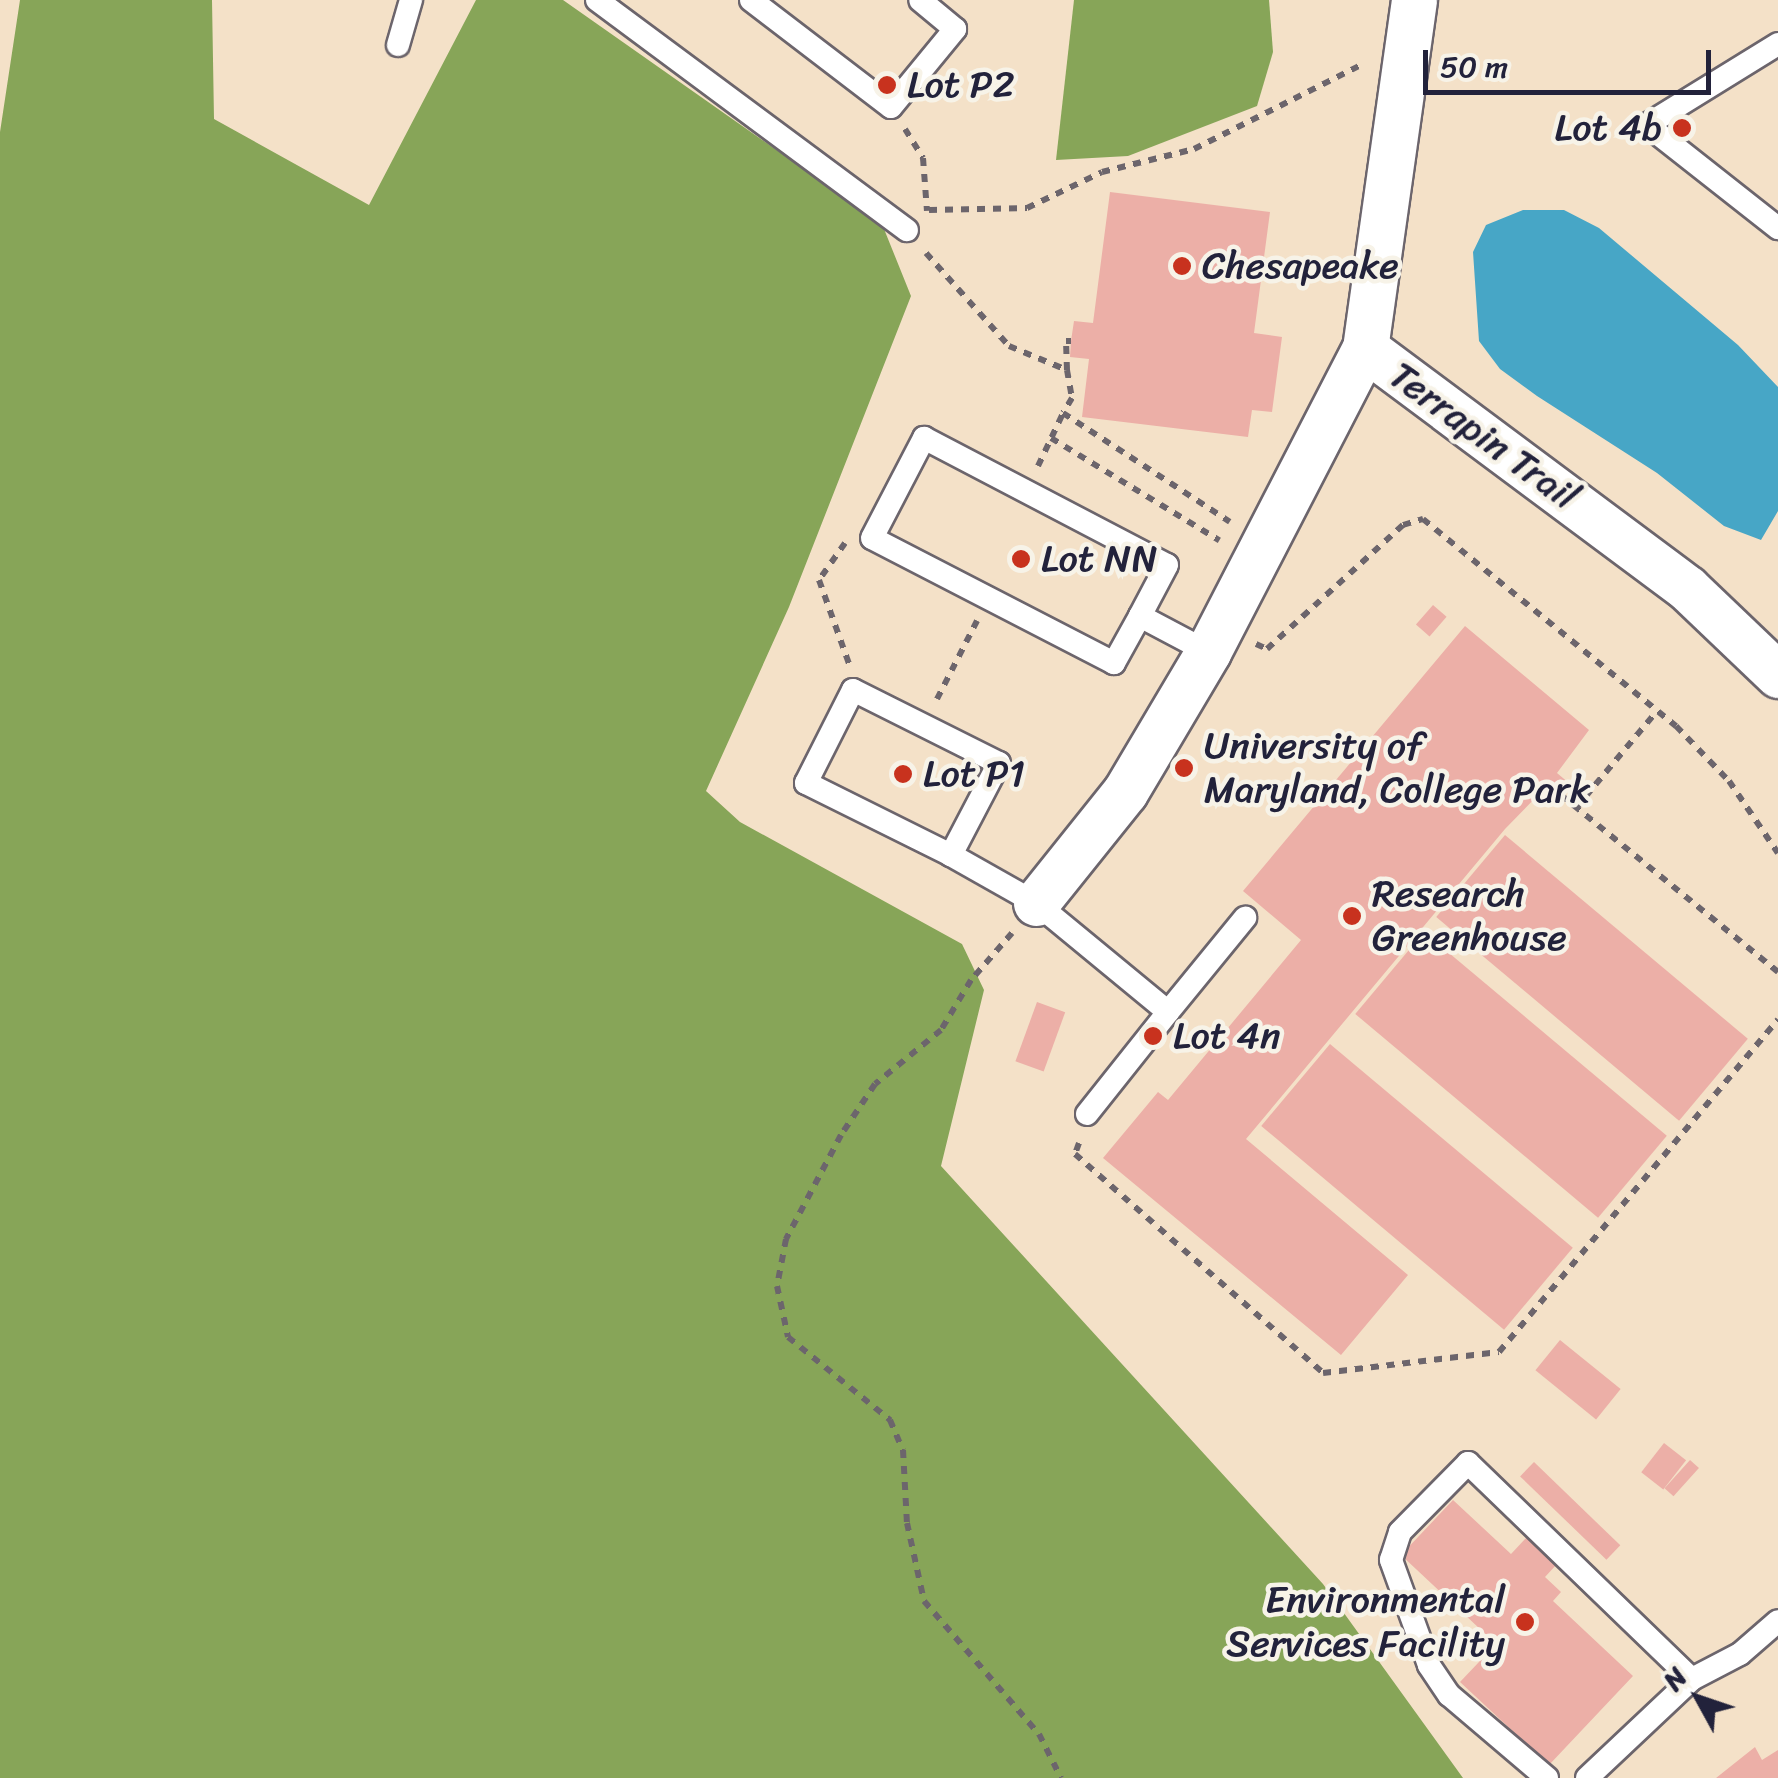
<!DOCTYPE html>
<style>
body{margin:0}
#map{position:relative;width:1778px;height:1778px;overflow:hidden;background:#f4e1c8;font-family:Sriracha,sans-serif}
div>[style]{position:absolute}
.forest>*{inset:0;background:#87a558}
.water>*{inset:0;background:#47a6c6}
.building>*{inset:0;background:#ecafa7;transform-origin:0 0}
.path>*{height:6px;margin-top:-3px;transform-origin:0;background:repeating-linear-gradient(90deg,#6c656c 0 8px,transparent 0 16px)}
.roads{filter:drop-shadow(2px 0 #6c656c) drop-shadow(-2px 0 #6c656c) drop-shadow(0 2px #6c656c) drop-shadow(0 -2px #6c656c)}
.lane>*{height:22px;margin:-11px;padding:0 11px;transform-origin:11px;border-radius:11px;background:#fff}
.street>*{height:45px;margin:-22.5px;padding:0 22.5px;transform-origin:22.5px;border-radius:22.5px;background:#fff}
.dots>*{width:28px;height:28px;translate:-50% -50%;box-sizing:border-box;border:5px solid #f7f3e8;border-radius:50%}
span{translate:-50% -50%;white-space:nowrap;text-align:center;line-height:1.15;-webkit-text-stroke:9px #f7f3e8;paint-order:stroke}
.poi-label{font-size:38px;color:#22223b}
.left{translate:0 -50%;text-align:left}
.right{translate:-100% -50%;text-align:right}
.street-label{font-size:38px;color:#22223b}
.north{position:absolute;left:1648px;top:1648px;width:100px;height:100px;-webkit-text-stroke:8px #f7f3e8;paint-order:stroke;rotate:310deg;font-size:28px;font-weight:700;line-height:40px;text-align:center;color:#22223b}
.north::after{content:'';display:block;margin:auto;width:35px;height:45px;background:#22223b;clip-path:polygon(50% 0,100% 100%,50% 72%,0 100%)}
.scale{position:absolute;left:1423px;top:50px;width:288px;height:45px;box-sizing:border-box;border:5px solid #22223b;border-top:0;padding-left:12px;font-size:30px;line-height:35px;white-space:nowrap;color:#22223b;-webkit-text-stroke:8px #f7f3e8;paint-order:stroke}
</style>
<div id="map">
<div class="forest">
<i style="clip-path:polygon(20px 0,212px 0,214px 119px,369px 205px,476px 0,563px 0,882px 224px,911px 296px,789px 607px,706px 791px,740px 822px,962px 944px,984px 990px,941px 1166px,1323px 1584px,1463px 1778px,0 1778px,0 132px)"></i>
<i style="clip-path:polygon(1074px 0,1269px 0,1273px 52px,1257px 106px,1128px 156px,1056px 160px)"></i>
</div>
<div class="water">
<i style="clip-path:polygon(1523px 210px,1564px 210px,1599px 228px,1738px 345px,1778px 387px,1778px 511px,1761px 540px,1724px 526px,1657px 473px,1537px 396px,1500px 369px,1479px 341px,1473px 252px,1486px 225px)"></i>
</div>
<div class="building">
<i style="clip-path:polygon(1110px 192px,1270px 212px,1254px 333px,1282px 337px,1272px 412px,1252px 410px,1248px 437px,1082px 417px,1089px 359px,1070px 357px,1071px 341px,1074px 321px,1093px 323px)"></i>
<i style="left:1433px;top:605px;width:18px;height:26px;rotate:41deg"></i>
<i style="clip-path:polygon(1465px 626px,1589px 730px,1557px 773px,1570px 784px,1553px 804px,1540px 793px,1505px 829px,1246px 1139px,1408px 1275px,1341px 1355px,1103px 1158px,1158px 1092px,1168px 1100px,1301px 940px,1243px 891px)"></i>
<i style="left:1505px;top:835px;width:317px;height:107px;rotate:40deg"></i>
<i style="left:1424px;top:932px;width:317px;height:107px;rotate:40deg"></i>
<i style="left:1037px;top:1002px;width:30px;height:63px;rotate:20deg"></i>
<i style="left:1330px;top:1044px;width:317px;height:107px;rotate:40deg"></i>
<i style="left:1560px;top:1340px;width:78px;height:39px;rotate:39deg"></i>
<i style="left:1664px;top:1443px;width:28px;height:37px;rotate:38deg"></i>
<i style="left:1690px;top:1460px;width:12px;height:38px;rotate:42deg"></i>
<i style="left:1534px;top:1462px;width:120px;height:20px;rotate:44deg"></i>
<i style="clip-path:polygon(1453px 1500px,1511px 1554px,1528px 1536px,1557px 1564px,1545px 1577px,1561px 1592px,1553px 1601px,1633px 1676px,1549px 1765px,1460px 1682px,1496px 1644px,1401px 1555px)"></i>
<i style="clip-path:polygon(1755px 1747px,1762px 1760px,1778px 1750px,1778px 1778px,1716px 1778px)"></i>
</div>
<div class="path">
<i style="left:905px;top:129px;width:34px;rotate:58deg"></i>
<i style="left:923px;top:158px;width:53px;rotate:85.7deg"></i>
<i style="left:929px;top:210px;width:98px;rotate:-1.2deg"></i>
<i style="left:1027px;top:208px;width:83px;rotate:-25.6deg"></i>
<i style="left:1102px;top:172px;width:95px;rotate:-14deg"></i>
<i style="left:1194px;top:149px;width:191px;rotate:-26.7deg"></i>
<i style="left:926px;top:253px;width:125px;rotate:48.3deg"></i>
<i style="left:1009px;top:346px;width:63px;rotate:22.5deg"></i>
<i style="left:1067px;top:370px;width:28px;rotate:80deg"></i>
<i style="left:1072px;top:398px;width:17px;rotate:121deg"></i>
<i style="left:1063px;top:413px;width:199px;rotate:33.1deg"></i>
<i style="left:1067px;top:370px;width:29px;rotate:-92deg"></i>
<i style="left:1066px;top:341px;width:5px"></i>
<i style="left:1051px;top:438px;width:197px;rotate:31.3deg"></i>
<i style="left:1038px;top:466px;width:59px;rotate:-64.7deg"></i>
<i style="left:845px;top:543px;width:45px;rotate:125.1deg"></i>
<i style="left:819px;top:580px;width:89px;rotate:70.3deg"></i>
<i style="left:1256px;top:644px;width:12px;rotate:24deg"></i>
<i style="left:1267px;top:649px;width:184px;rotate:-42.4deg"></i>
<i style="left:1403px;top:525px;width:21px;rotate:-17deg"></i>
<i style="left:1423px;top:519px;width:327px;rotate:39.3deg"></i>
<i style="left:1676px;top:726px;width:76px;rotate:46.1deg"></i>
<i style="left:1729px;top:781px;width:87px;rotate:55.8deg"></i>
<i style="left:937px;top:699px;width:88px;rotate:-62.9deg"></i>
<i style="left:1561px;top:795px;width:280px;rotate:39.2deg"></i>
<i style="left:1575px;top:809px;width:128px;rotate:-50.1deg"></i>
<i style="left:1012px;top:933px;width:62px;rotate:131.1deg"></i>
<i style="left:971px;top:980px;width:58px;rotate:121deg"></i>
<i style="left:941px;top:1030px;width:85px;rotate:140.7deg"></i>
<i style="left:875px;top:1084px;width:61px;rotate:123.7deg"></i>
<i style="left:841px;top:1135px;width:118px;rotate:117.9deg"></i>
<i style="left:786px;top:1239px;width:48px;rotate:100.8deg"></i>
<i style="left:777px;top:1286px;width:52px;rotate:77.8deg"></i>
<i style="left:788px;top:1337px;width:132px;rotate:39.1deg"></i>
<i style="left:890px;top:1420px;width:33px;rotate:67deg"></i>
<i style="left:903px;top:1450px;width:73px;rotate:86.9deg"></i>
<i style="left:907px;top:1523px;width:80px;rotate:77.7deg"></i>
<i style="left:924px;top:1601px;width:176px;rotate:49.2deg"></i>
<i style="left:1039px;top:1734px;width:49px;rotate:63.4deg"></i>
<i style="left:1079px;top:1143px;width:12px;rotate:110deg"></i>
<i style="left:1075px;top:1154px;width:331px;rotate:41.4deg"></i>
<i style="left:1323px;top:1373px;width:177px;rotate:-6.8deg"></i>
<i style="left:1499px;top:1352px;width:434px;rotate:-50deg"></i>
</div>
<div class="roads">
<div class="lane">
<i style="left:597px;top:0;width:386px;rotate:36.6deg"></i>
<i style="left:751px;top:0;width:176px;rotate:37.4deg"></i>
<i style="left:891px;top:107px;width:101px;rotate:-50.6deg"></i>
<i style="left:955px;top:29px;width:45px;rotate:-140.4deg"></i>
<i style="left:1778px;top:44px;width:154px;rotate:148.3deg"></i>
<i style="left:1647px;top:125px;width:167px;rotate:38.2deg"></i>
<i style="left:398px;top:45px;width:47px;rotate:-73.9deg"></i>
<i style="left:1140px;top:616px;width:54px;rotate:119deg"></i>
<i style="left:1114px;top:663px;width:272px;rotate:-152.7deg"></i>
<i style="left:872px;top:538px;width:113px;rotate:-62.5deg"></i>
<i style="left:924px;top:438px;width:274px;rotate:27.6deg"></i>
<i style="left:1167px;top:565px;width:58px;rotate:117.9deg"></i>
<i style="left:1140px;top:616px;width:77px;rotate:27.9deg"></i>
<i style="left:853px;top:690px;width:163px;rotate:26.6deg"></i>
<i style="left:999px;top:763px;width:104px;rotate:117.6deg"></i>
<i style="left:951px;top:855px;width:162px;rotate:-153.6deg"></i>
<i style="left:806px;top:783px;width:104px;rotate:-63.2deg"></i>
<i style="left:951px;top:855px;width:98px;rotate:29.5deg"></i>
<i style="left:1036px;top:903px;width:171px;rotate:39.5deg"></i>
<i style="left:1168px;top:1012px;width:122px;rotate:-50.7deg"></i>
<i style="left:1087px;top:1114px;width:130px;rotate:-51.5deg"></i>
<i style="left:1547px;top:1778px;width:128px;rotate:-139.7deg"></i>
<i style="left:1449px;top:1695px;width:36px;rotate:-124deg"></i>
<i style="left:1429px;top:1665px;width:112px;rotate:-109.9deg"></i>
<i style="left:1391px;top:1560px;width:29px;rotate:-72deg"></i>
<i style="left:1400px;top:1532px;width:97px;rotate:-45.4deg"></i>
<i style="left:1468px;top:1463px;width:311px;rotate:44deg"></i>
<i style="left:1587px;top:1778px;width:144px;rotate:-43.3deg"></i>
<i style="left:1692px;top:1679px;width:54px;rotate:-27.5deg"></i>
<i style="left:1740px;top:1654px;width:50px;rotate:-41deg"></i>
</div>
<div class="street">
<i style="left:1414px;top:0;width:351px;rotate:98deg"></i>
<i style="left:1365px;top:348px;width:402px;rotate:36.7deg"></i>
<i style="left:1687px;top:588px;width:126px;rotate:43.7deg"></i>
<i style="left:1036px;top:903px;width:142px;rotate:-51.3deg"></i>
<i style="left:1125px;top:792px;width:163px;rotate:-59.3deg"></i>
<i style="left:1208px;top:652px;width:342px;rotate:-62.7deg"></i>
</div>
</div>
<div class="dots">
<i style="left:887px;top:85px;background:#c8321e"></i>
<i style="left:1682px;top:128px;background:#c8321e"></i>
<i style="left:1182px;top:266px;background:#c8321e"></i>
<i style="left:1021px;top:559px;background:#c8321e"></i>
<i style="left:1184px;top:768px;background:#c8321e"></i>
<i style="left:903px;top:774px;background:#c8321e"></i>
<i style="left:1352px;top:916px;background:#c8321e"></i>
<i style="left:1153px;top:1036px;background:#c8321e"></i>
<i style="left:1525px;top:1622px;background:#c8321e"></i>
</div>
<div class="poi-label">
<span class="left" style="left:907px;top:85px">Lot P2</span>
<span class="right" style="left:1662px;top:128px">Lot 4b</span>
<span class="left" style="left:1202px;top:266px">Chesapeake</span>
<span class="left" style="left:1041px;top:559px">Lot NN</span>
<span class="left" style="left:1204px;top:768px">University of<br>Maryland, College Park</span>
<span class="left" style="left:923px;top:774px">Lot P1</span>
<span class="left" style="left:1372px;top:916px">Research<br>Greenhouse</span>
<span class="left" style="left:1173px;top:1036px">Lot 4n</span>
<span class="right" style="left:1505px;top:1622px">Environmental<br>Services Facility</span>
</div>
<div class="street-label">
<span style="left:1484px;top:436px;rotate:36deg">Terrapin Trail</span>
</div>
<div class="north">N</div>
<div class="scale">50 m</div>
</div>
